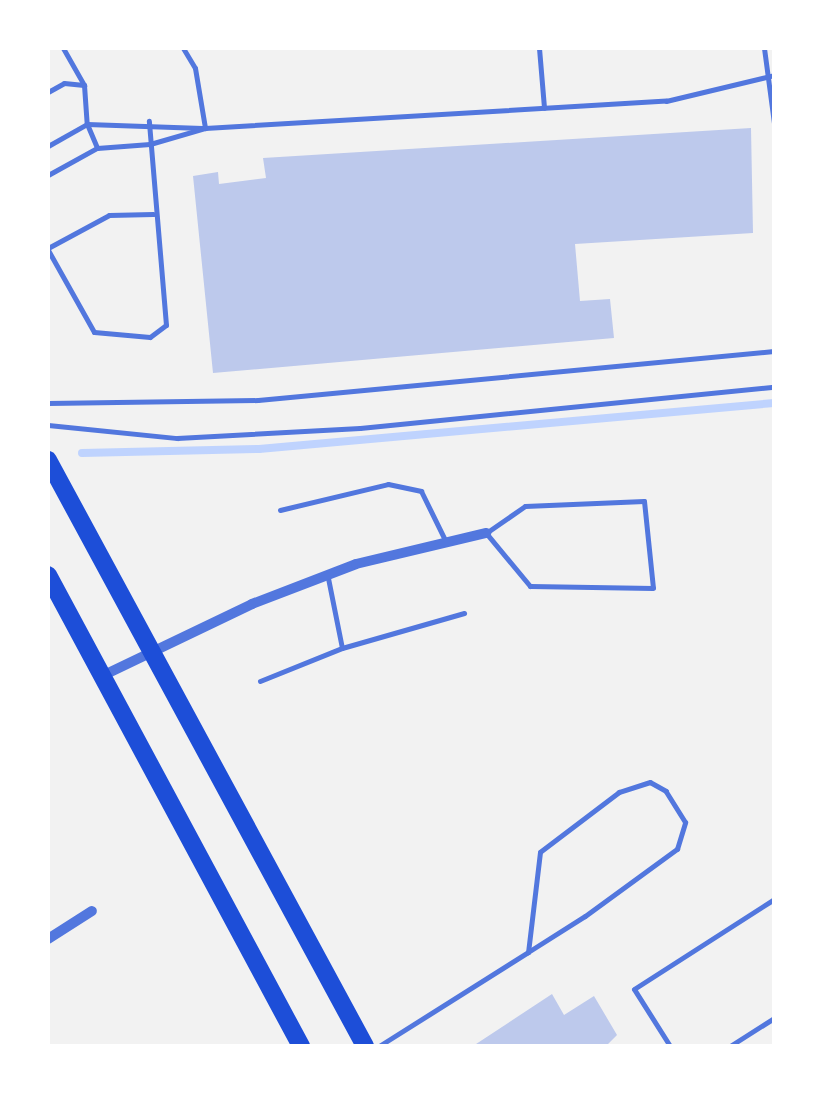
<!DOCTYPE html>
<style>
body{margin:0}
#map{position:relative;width:822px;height:1094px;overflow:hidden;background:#f2f2f2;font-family:"Golos Text",sans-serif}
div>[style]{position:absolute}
.stream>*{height:8px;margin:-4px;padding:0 4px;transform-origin:4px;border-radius:4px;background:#bfd3fe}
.building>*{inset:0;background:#bdc9ec}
.service>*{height:5px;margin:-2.5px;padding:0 2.5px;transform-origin:2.5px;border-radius:2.5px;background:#5277de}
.minor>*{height:10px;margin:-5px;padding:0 5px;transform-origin:5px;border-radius:5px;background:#5277de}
.primary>*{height:18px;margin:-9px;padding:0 9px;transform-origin:9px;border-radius:9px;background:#1d4ed8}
span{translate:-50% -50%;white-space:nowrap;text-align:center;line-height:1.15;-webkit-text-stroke:8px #fff;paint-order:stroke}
.frame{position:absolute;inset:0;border:50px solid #fff;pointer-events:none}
</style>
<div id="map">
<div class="stream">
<i style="left:82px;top:453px;width:177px;rotate:-1.3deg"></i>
<i style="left:259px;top:449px;width:517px;rotate:-5.1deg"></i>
</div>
<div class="building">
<i style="clip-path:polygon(751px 128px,753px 233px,575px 244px,580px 301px,610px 299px,614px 338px,213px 373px,193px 176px,218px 172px,219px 184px,266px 178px,263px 158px)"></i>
<i style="clip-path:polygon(552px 994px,564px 1015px,594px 996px,617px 1035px,606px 1046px,473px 1046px)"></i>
</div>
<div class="service">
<i style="left:63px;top:48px;width:43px;rotate:60.4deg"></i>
<i style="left:183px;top:48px;width:23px;rotate:59deg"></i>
<i style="left:195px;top:68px;width:61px;rotate:80.5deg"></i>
<i style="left:205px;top:128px;width:462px;rotate:-3.4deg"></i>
<i style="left:666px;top:101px;width:111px;rotate:-13.5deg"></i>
<i style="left:539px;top:48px;width:60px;rotate:85.2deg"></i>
<i style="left:764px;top:48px;width:76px;rotate:82.4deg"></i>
<i style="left:48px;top:92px;width:18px;rotate:-29deg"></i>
<i style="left:64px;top:83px;width:20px;rotate:6deg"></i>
<i style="left:84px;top:85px;width:39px;rotate:86deg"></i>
<i style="left:87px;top:124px;width:26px;rotate:67deg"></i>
<i style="left:48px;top:146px;width:45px;rotate:-29.4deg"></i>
<i style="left:87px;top:124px;width:115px;rotate:2deg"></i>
<i style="left:48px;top:175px;width:56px;rotate:-28.9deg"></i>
<i style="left:97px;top:148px;width:53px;rotate:-4.3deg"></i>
<i style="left:150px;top:144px;width:57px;rotate:-16.2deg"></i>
<i style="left:48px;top:248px;width:69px;rotate:-28.4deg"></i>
<i style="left:109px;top:215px;width:44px;rotate:-1.3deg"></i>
<i style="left:48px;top:250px;width:94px;rotate:60.7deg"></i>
<i style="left:94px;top:332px;width:56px;rotate:5.1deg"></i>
<i style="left:150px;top:337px;width:20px;rotate:-37deg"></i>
<i style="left:166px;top:325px;width:205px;rotate:-94.8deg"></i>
<i style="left:48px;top:403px;width:210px;rotate:-0.8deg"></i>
<i style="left:258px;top:400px;width:518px;rotate:-5.42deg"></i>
<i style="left:48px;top:425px;width:130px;rotate:5.8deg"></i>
<i style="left:177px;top:438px;width:183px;rotate:-3.1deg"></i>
<i style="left:360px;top:428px;width:416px;rotate:-5.7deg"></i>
<i style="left:644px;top:501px;width:87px;rotate:84.1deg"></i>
<i style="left:653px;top:588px;width:123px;rotate:-179.1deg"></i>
<i style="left:530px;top:586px;width:69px;rotate:-129.7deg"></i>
<i style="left:486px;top:533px;width:47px;rotate:-34.7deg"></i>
<i style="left:525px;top:506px;width:119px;rotate:-2.4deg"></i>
<i style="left:280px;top:510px;width:111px;rotate:-13.5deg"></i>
<i style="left:388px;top:484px;width:34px;rotate:12deg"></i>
<i style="left:421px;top:491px;width:55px;rotate:63.9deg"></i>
<i style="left:328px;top:578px;width:71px;rotate:78.7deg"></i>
<i style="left:260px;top:681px;width:88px;rotate:-21.9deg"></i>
<i style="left:342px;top:648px;width:127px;rotate:-16deg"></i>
<i style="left:379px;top:1046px;width:176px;rotate:-32.2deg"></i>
<i style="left:528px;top:952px;width:67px;rotate:-32.3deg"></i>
<i style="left:585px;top:916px;width:114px;rotate:-36.1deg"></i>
<i style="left:677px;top:849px;width:28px;rotate:-73deg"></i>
<i style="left:685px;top:822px;width:36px;rotate:-122deg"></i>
<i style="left:666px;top:791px;width:18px;rotate:-151deg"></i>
<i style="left:650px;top:782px;width:33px;rotate:162deg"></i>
<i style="left:619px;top:792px;width:99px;rotate:142.8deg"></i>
<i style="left:540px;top:852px;width:101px;rotate:96.8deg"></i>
<i style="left:670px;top:1046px;width:67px;rotate:-122.3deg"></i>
<i style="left:634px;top:989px;width:166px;rotate:-32.7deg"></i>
<i style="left:730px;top:1046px;width:52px;rotate:-32.5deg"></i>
</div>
<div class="minor">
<i style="left:102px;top:676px;width:166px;rotate:-25.6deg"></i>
<i style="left:252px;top:604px;width:111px;rotate:-21deg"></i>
<i style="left:356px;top:564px;width:134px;rotate:-13.4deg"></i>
<i style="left:48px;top:939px;width:52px;rotate:-32.5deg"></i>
</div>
<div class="primary">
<i style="left:48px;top:460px;width:666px;rotate:61.59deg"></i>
<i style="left:48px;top:575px;width:535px;rotate:61.76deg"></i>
</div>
<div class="frame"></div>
</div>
